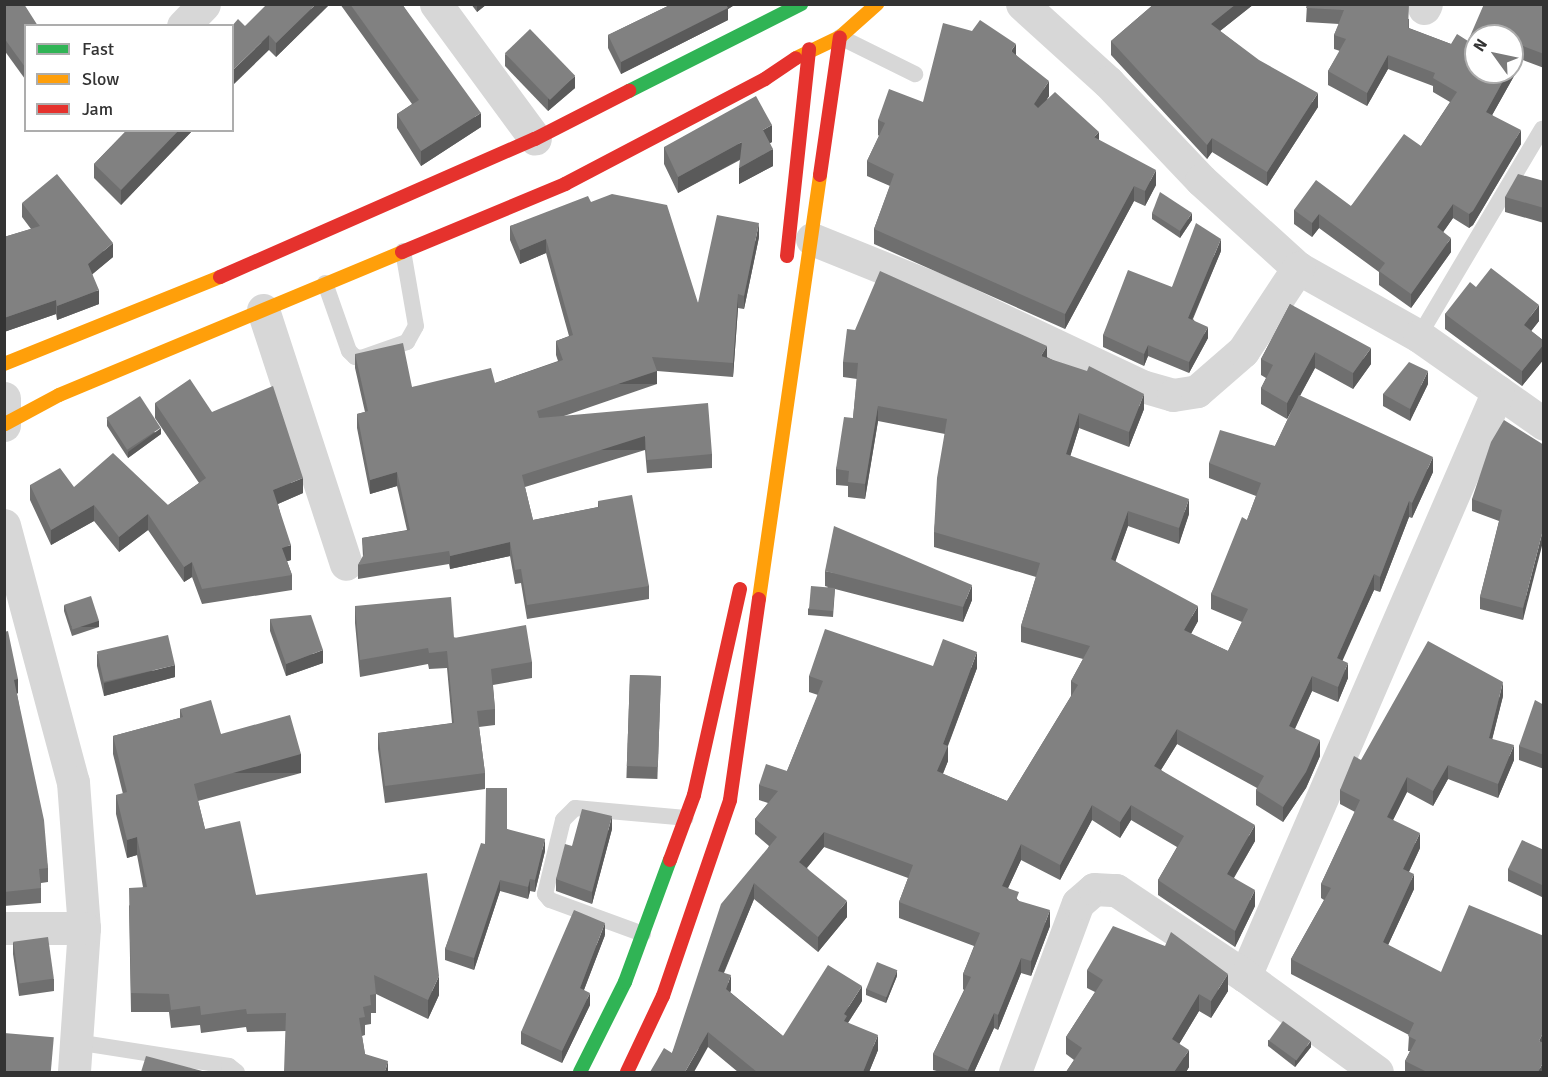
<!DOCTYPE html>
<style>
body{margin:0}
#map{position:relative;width:1548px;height:1077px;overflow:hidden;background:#fff;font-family:Signika,sans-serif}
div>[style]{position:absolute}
.lane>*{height:16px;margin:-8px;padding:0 8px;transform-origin:8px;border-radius:8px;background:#d7d7d7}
.street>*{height:33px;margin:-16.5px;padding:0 16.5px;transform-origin:16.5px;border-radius:16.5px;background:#d7d7d7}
.fast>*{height:14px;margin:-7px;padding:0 7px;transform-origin:7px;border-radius:7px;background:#30b455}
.slow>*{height:14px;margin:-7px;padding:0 7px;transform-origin:7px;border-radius:7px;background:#ff9f0a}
.jam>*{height:14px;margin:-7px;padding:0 7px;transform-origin:7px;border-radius:7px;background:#e5322d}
.wall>*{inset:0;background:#6f6f6f;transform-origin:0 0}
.shaded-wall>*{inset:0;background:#5a5a5a;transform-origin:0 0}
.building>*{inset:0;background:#818181;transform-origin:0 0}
span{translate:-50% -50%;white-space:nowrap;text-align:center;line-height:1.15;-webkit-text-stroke:6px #fff;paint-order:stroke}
.frame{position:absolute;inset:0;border:6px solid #333;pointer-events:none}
.legend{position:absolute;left:24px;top:24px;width:210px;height:108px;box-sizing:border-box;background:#fff;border:2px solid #adadad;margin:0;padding:8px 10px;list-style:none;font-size:18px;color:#333}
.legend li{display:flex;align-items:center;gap:12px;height:30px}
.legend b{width:30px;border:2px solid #adadad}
.north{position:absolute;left:1464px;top:24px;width:60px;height:60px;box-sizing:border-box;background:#fff;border:2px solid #adadad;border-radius:50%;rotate:303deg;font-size:16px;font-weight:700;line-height:24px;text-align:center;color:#333}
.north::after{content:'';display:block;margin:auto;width:21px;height:27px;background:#7a7a7a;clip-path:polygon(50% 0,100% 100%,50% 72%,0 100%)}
</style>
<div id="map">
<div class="lane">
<i style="left:840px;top:37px;width:84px;rotate:26.3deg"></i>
<i style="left:325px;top:283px;width:72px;rotate:70.6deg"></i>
<i style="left:349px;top:351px;width:8px;rotate:45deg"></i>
<i style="left:355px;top:357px;width:6px;rotate:9deg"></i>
<i style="left:361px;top:358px;width:49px;rotate:-19.2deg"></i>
<i style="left:407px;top:342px;width:18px;rotate:-61deg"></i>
<i style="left:416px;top:326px;width:76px;rotate:-99.8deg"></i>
<i style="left:1419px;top:336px;width:241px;rotate:-59.3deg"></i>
<i style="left:643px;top:934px;width:99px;rotate:-159.9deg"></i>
<i style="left:550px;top:900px;width:8px;rotate:-130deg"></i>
<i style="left:545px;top:894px;width:76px;rotate:-76.3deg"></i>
<i style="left:563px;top:820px;width:17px;rotate:-45deg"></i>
<i style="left:575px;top:808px;width:111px;rotate:5.1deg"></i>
<i style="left:76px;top:1042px;width:155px;rotate:8.9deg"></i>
<i style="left:229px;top:1066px;width:10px;rotate:37deg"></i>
</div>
<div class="street">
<i style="left:436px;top:4px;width:167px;rotate:53.7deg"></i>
<i style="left:1022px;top:4px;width:116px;rotate:42.2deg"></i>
<i style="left:1108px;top:82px;width:135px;rotate:46.5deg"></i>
<i style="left:1201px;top:180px;width:131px;rotate:42.2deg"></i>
<i style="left:1298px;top:268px;width:139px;rotate:29.3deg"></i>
<i style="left:1419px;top:336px;width:153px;rotate:35.1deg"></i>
<i style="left:1424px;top:8px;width:4px;rotate:-63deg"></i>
<i style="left:183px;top:26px;width:30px;rotate:-46deg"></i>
<i style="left:812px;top:239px;width:139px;rotate:22deg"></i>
<i style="left:941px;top:291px;width:222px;rotate:25.3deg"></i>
<i style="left:1142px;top:386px;width:32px;rotate:16deg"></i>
<i style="left:1173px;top:395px;width:24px;rotate:-9deg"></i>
<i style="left:1197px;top:391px;width:61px;rotate:-41deg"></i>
<i style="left:1243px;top:351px;width:100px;rotate:-56.5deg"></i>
<i style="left:263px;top:310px;width:267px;rotate:71.9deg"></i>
<i style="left:4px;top:398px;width:27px;rotate:90deg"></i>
<i style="left:4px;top:525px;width:266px;rotate:75deg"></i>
<i style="left:73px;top:782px;width:146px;rotate:85.7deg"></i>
<i style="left:84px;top:928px;width:144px;rotate:94deg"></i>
<i style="left:4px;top:928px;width:80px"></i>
<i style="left:1245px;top:976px;width:637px;rotate:-66.61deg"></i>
<i style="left:1015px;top:1072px;width:180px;rotate:-69.6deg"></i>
<i style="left:1078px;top:903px;width:21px;rotate:-41deg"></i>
<i style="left:1094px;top:889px;width:22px;rotate:3deg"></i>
<i style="left:1116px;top:890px;width:155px;rotate:33.7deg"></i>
<i style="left:1245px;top:976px;width:163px;rotate:36deg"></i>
</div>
<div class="fast">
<i style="left:629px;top:91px;width:193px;rotate:-26.8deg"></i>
<i style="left:580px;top:1072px;width:101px;rotate:-63.4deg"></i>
<i style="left:625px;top:982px;width:130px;rotate:-69.8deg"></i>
</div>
<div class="slow">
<i style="left:796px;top:58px;width:49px;rotate:-25.5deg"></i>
<i style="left:840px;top:37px;width:50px;rotate:-41.7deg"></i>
<i style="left:4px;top:364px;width:233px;rotate:-21.9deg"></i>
<i style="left:5px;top:424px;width:61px;rotate:-28.2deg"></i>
<i style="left:59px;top:395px;width:372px;rotate:-22.6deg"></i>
<i style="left:759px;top:599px;width:428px;rotate:-81.8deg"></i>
</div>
<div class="jam">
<i style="left:820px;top:175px;width:139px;rotate:-81.8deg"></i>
<i style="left:402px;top:252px;width:177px;rotate:-22.6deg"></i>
<i style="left:565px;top:184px;width:226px;rotate:-27.7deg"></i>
<i style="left:765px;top:79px;width:37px;rotate:-34deg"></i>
<i style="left:787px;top:256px;width:208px;rotate:-83.9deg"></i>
<i style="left:220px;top:277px;width:344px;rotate:-23.7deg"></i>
<i style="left:535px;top:139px;width:106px;rotate:-27.1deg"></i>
<i style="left:670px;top:860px;width:69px;rotate:-69.7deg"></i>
<i style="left:694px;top:795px;width:211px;rotate:-77.4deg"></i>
<i style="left:627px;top:1072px;width:84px;rotate:-64.7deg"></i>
<i style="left:663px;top:996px;width:207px;rotate:-71.1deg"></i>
<i style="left:730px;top:800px;width:203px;rotate:-81.8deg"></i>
</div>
<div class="wall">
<i style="clip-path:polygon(4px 4px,38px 26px,25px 79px,4px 50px)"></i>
<i style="clip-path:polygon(330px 4px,276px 57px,245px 26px)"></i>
<i style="clip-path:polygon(340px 4px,402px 4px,481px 127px,421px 166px,397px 128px,397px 114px,412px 104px)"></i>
<i style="clip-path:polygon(471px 4px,487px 4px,477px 12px)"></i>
<i style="clip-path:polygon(672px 4px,736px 4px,728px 9px,728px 20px,621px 74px,608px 48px,608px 35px)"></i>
<i style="clip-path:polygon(1154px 4px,1254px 4px,1220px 31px,1318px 107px,1267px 186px,1212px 152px,1207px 159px,1111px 55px,1111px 41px)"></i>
<i style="clip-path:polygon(1307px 4px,1409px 19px,1409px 28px,1451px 44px,1468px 41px,1544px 4px,1544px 68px,1523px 60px,1492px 115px,1521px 144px,1473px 225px,1469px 228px,1453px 218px,1443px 232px,1451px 252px,1411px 308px,1379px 285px,1379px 272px,1319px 228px,1312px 237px,1294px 224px,1294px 210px,1351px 206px,1421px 146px,1450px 102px,1433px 92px,1433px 86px,1388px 69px,1367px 106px,1328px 85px,1328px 71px,1340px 51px,1334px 49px,1334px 35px,1339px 24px,1306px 22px)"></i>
<i style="clip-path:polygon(505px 54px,575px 88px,548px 111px,505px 66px)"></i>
<i style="clip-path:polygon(1016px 55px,1049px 96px,1047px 99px,1156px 185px,1145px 206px,1134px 201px,1065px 329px,874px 244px,874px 229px,890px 186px,867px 176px,867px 161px,879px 136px,878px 135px,878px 120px,923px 102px)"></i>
<i style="clip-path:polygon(127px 130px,193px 130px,121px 205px,94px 178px,94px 164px)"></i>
<i style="clip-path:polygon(772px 142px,770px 143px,773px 166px,739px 184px,740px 160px,678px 193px,664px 164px,664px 147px)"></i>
<i style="clip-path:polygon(1544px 181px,1544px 223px,1505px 212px,1505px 197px)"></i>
<i style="clip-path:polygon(591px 202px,698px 303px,759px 237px,744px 309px,738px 308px,733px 377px,657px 371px,657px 384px,564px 416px,712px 454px,712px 468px,647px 473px,645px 450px,525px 487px,533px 520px,598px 507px,598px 501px,649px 586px,649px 599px,527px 619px,521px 583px,515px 584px,510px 556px,450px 569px,449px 564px,358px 579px,358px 565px,363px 557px,362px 538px,407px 530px,397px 486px,370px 494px,357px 428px,357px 414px,365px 412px,355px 368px,355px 354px,412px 387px,495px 383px,558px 361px,556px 355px,556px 341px,569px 336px,546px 253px,520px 264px,510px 240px,510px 226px)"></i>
<i style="clip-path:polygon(22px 203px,113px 257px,92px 274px,99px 304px,57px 320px,56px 314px,4px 332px,4px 237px,31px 229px,22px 217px)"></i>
<i style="clip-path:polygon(1152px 213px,1192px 220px,1180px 238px,1152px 219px)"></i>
<i style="clip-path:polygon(1221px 251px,1193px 319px,1208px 338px,1189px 373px,1148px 356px,1144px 366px,1103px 347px,1103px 335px,1172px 287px)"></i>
<i style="clip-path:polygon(1476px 287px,1539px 321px,1531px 331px,1544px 341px,1544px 359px,1522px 386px,1445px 329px,1445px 314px)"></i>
<i style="clip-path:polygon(1290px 304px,1371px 364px,1353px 389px,1315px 368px,1300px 396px,1433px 472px,1412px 518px,1409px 517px,1380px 592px,1374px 590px,1342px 660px,1348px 678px,1338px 702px,1312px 691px,1295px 729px,1320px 756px,1306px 788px,1283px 822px,1256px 805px,1256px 790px,1257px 788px,1177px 744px,1161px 770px,1255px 841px,1234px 878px,1255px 906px,1235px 947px,1158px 895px,1158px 880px,1177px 847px,1131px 820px,1120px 838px,1092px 820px,1060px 880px,1021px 860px,1008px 888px,1019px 901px,1050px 926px,1031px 976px,1021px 973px,998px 1030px,994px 1028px,974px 1072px,940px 1072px,933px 1070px,933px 1054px,964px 990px,963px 989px,963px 974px,974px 946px,899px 918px,899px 902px,908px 878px,824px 847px,807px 868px,847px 917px,818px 952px,754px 899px,724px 973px,731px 990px,730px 992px,783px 1036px,862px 1001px,848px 1023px,878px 1050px,869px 1072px,738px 1072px,708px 1047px,672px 1053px,769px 846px,755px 834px,755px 819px,768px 803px,759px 800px,759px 785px,787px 771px,818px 695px,809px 692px,809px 676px,933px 666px,977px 668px,948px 746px,948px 761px,943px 774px,1007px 801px,1071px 696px,1071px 681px,1083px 659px,1021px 642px,1021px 626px,1036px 577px,934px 547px,934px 532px,945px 434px,878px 421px,865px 499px,848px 497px,848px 486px,836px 485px,836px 469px,853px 418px,857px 379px,843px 377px,843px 362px,1047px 357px,1144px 409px,1129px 447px,1079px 428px,1070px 456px,1189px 514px,1179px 544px,1128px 526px,1115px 561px,1198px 621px,1191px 634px,1228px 651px,1242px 622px,1211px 609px,1211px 594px,1247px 520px,1256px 496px,1209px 478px,1209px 463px,1275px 446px,1295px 404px,1287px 419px,1261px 404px,1261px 388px,1266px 378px,1261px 375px,1261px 359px)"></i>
<i style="clip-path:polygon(1428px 384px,1410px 421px,1383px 406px,1383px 394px)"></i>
<i style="clip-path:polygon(155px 403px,212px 412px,303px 493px,278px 504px,291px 560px,287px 561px,292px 575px,292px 590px,202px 604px,192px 577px,184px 582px,148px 530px,119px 552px,94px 521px,51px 545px,30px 500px,30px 485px,74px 487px,168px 505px,199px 483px,155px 418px)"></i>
<i style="clip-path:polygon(107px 419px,161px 434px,128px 458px,107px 426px)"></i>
<i style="clip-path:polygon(1544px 445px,1523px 620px,1480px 609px,1480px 597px,1499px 521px,1472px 511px,1472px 499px)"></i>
<i style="clip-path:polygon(825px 571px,972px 600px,963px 622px,835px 589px,833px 617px,808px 615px,808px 609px,828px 587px,825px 586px)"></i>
<i style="clip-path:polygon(64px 605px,99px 627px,72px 636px,64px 611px)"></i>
<i style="clip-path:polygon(355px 606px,532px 662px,532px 678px,493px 685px,495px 709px,495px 725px,479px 727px,485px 773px,485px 789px,385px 803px,378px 749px,378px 733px,452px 723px,447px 668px,429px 669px,428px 664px,360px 677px,355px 623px)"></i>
<i style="clip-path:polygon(270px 619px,323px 663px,286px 676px,270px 631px)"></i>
<i style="clip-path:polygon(4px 632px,18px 693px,17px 694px,48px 868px,48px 882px,41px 883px,41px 903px,4px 906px)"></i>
<i style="clip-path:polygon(97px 654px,175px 677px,104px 696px,97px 666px)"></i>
<i style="left:630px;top:675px;width:31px;height:103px;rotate:2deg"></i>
<i style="clip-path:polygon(1503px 696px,1492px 739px,1514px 760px,1498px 798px,1448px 779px,1433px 806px,1407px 792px,1393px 820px,1420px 848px,1409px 872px,1414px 889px,1388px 945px,1544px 1072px,1405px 1072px,1405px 1061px,1410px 1051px,1408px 1051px,1409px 1035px,1291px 974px,1291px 959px,1324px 900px,1321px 898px,1321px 884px,1355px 812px,1340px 804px,1340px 790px,1361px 760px)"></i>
<i style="clip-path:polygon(1544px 705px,1544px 769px,1519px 760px,1519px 746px)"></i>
<i style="clip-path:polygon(180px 709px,221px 734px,301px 773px,198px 801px,205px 829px,256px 895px,439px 995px,428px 1019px,376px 994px,376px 1013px,371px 1013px,371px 1024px,365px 1025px,365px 1035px,362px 1036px,365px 1054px,388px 1072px,286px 1031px,247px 1032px,246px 1027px,201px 1033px,200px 1025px,171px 1028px,169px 1012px,131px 1012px,129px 906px,143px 887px,137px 855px,127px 858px,116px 814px,116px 795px,123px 794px,113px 754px,113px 736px,180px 718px)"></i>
<i style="clip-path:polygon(507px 829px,545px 851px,535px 892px,530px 891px,528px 899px,500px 891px,474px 970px,445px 960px,445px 949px,485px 844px)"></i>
<i style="clip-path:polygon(612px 829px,592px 904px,556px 891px,556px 879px,572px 846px)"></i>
<i style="clip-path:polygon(1544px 850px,1544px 898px,1508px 881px,1508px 869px)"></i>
<i style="clip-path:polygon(605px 935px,584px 990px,590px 1005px,562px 1063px,521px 1044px,521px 1032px)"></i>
<i style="clip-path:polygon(13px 942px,54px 979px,54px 991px,19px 996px,13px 954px)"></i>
<i style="clip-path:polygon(1087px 970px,1228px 991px,1211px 1018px,1199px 1011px,1179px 1044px,1189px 1067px,1186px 1072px,1066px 1072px,1074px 1060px,1066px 1054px,1066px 1037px,1095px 992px,1087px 988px)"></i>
<i style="clip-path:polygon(897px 976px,886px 1003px,866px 995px,866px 989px)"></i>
<i style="clip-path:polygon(1268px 1040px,1311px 1047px,1295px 1067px,1268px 1046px)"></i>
</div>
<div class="shaded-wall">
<i style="clip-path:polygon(316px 4px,330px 4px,276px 57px,276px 43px)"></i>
<i style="clip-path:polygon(477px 4px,487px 4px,477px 12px)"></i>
<i style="clip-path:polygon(724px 4px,736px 4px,728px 9px,728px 20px,621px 74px,621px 62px)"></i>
<i style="clip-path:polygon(1236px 4px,1254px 4px,1211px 38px,1211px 24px)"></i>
<i style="clip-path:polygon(269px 35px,269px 50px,232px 86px,232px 71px)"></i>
<i style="clip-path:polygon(1016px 44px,1016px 58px,1011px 51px)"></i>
<i style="clip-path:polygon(1523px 46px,1523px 60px,1486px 126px,1486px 112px,1508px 72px,1512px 72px,1512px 65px)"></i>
<i style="clip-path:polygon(1388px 55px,1388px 69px,1367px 106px,1367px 93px)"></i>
<i style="clip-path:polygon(575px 76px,575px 88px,548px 111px,548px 99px)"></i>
<i style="clip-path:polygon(1049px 81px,1049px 96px,1034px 119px,1034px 104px)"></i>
<i style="clip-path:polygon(1318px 93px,1318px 107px,1267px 186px,1267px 172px)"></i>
<i style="clip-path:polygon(481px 113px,481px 127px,421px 166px,421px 151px)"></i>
<i style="clip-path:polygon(772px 125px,772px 142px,763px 147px,763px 130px)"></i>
<i style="clip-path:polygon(179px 130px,193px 130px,121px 205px,121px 190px)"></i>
<i style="clip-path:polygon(1521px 130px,1521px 144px,1473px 225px,1469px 228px,1469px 214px)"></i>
<i style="clip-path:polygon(1099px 132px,1099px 146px,1094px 137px)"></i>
<i style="clip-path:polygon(1212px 138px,1212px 152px,1207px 159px,1207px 145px)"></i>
<i style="clip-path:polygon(742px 142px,742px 158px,678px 193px,678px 177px)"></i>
<i style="clip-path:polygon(773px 149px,773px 166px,739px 184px,739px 168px)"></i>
<i style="clip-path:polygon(1156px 170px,1156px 185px,1145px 206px,1145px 191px)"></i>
<i style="clip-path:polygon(1134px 186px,1134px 201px,1065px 329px,1065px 314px)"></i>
<i style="clip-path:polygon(1453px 204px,1453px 218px,1437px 241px,1437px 227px)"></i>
<i style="clip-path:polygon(1192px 213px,1192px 220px,1180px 238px,1180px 231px)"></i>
<i style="clip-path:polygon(1319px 214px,1319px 228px,1312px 237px,1312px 223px)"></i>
<i style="clip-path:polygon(759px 223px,759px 237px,744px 309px,744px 296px)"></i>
<i style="clip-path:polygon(1451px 238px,1451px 252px,1411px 308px,1411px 294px)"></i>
<i style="clip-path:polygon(546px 239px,546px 253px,520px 264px,520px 250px)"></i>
<i style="clip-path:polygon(1221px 239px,1221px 251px,1188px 329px,1188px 318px)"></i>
<i style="clip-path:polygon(113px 243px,113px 257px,88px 278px,88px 264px)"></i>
<i style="clip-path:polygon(99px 290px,99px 304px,57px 320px,57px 306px)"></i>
<i style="clip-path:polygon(738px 294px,738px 308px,733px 377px,733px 363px)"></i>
<i style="clip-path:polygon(56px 300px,56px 314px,4px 332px,4px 318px)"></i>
<i style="clip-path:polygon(1539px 305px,1539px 321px,1524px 340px,1524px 325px)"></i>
<i style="clip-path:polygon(1208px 327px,1208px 338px,1189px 373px,1189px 362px)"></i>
<i style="clip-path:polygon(1544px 344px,1544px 359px,1522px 386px,1522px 371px)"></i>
<i style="clip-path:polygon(1148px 345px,1148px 356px,1144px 366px,1144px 354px)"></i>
<i style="clip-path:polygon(1047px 346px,1047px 362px,1041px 356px)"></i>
<i style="clip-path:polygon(1371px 348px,1371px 364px,1353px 389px,1353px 373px)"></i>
<i style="clip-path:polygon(1315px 352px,1315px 368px,1287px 419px,1287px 403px)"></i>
<i style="left:657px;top:371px;width:13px;height:126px;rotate:90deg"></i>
<i style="clip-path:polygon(1428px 371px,1428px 384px,1410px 421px,1410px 409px)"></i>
<i style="clip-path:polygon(1144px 394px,1144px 409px,1129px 447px,1129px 432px)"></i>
<i style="clip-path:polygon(878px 406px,878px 421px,865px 499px,865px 484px)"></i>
<i style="clip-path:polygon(1079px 413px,1079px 428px,1066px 470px,1066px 454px)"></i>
<i style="clip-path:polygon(161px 428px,161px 434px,128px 458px,128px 452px)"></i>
<i style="left:645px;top:436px;width:14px;height:129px;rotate:90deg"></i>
<i style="clip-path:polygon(1433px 457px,1433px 472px,1412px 518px,1412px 503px)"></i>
<i style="clip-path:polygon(397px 472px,397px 486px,370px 494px,370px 480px)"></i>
<i style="clip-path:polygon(303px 478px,303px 493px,273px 506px,273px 490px)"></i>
<i style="clip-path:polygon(1189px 499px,1189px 514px,1179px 544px,1179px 528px)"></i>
<i style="clip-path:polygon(1409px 501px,1409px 517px,1380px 592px,1380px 577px)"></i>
<i style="clip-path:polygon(94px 505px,94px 521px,51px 545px,51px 530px)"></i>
<i style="clip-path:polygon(1128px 511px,1128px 526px,1111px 574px,1111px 559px)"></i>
<i style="clip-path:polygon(148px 514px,148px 530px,119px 552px,119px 537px)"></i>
<i style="clip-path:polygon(1544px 526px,1544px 538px,1523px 620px,1523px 608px)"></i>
<i style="clip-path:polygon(510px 542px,510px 556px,450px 569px,450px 556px)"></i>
<i style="clip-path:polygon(291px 545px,291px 560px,282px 563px,282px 548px)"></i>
<i style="clip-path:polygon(192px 562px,192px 577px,184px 582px,184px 567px)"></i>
<i style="clip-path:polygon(1374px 574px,1374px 590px,1337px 673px,1337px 658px)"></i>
<i style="clip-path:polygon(972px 585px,972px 600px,963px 622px,963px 607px)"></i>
<i style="clip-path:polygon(1198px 606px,1198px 621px,1184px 646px,1184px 630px)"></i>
<i style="left:99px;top:621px;width:6px;height:28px;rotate:90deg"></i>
<i style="clip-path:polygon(323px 650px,323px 663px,286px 676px,286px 664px)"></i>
<i style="clip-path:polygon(977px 652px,977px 668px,946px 750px,948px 746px,948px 761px,937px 787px,937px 771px,943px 744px)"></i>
<i style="clip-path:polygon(1348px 663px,1348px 678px,1338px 702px,1338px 687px)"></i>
<i style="clip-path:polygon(175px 665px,175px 677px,104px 696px,104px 683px)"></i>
<i style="clip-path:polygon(1312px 676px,1312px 691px,1289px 741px,1289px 726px)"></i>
<i style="left:18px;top:679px;width:14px;height:4px;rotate:90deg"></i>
<i style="clip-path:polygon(1503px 682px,1503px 696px,1489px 752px,1489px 738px)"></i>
<i style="clip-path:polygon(1177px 729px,1177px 744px,1154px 781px,1154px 766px)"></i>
<i style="clip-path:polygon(1320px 740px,1320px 756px,1306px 788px,1283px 822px,1283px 807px)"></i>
<i style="clip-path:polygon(1514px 745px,1514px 760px,1498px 798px,1498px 784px)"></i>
<i style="left:301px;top:754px;width:19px;height:111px;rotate:90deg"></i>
<i style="clip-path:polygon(1448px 765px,1448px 779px,1433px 806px,1433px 791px)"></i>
<i style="clip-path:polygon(1407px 777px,1407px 792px,1387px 832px,1387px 817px)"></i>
<i style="clip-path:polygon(1092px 805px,1092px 820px,1060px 880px,1060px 865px)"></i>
<i style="clip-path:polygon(1131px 805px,1131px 820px,1120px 838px,1120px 822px)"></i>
<i style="clip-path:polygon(612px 816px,612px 829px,592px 904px,592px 892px)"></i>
<i style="clip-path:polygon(1255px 825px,1255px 841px,1227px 889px,1227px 874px)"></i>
<i style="clip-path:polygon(824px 832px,824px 847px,799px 877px,799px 862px)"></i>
<i style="clip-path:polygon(1420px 833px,1420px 848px,1403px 884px,1403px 869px)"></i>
<i style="clip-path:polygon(137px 837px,137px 855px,127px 858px,127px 840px)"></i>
<i style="clip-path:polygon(545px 839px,545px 851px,535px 892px,535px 880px)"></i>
<i style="clip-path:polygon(1021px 844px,1021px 860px,1002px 901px,1002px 886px)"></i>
<i style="clip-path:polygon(1414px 874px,1414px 889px,1383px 956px,1383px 942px)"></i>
<i style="clip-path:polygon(530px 879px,530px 891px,528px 899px,528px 887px)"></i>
<i style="clip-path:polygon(500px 880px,500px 891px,474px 970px,474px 958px)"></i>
<i style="clip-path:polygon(754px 883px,754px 899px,718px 986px,718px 971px)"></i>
<i style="clip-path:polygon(1255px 890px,1255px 906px,1235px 947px,1235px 931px)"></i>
<i style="clip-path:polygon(847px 901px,847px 917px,818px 952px,818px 937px)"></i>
<i style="clip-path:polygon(1050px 910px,1050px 926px,1031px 976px,1031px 961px)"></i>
<i style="clip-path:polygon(605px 923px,605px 935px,580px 1000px,580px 988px)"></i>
<i style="clip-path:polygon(1021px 958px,1021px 973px,998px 1030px,998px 1015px)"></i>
<i style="clip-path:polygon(897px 970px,897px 976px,886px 1003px,886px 997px)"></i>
<i style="clip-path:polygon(1228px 974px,1228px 991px,1211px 1018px,1211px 1001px)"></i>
<i style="clip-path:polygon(731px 975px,731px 990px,726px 1005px,726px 989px)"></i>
<i style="clip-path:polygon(439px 976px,439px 995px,428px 1019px,428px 1000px)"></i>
<i style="clip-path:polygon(862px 986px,862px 1001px,847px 1024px,844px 1037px,844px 1014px)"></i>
<i style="clip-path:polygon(590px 993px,590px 1005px,562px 1063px,562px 1051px)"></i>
<i style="clip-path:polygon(1199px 994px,1199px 1011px,1172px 1056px,1172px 1039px)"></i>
<i style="clip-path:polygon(994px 1013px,994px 1028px,974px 1072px,968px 1072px,968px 1070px)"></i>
<i style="clip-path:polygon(1544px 1031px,1544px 1046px,1539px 1041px)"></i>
<i style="clip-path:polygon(708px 1032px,708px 1047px,694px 1072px,685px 1072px)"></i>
<i style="clip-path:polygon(878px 1035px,878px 1050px,869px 1072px,863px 1072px)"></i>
<i style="clip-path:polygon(1311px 1041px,1311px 1047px,1295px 1067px,1295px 1061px)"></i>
<i style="clip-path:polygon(1189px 1050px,1189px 1067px,1186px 1072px,1174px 1072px)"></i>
<i style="clip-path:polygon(388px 1061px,388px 1072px,385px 1072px)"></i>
<i style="clip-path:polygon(1544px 1061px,1544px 1072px,1538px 1072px)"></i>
</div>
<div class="building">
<i style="clip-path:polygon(4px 4px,24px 4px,38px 26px,26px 26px,25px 67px,4px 38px)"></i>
<i style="clip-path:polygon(267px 4px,316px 4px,276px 43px,269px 35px,232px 71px,232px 26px,238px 19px,245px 26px)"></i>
<i style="clip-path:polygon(350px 4px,402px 4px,481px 113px,421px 151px,397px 114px,419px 100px)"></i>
<i style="clip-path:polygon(672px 4px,726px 4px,728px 8px,621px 62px,608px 35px)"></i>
<i style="clip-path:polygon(1154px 4px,1236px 4px,1211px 24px,1259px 60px,1318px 93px,1267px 172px,1212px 138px,1207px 145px,1111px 41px)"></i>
<i style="clip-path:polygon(1307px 4px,1409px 4px,1408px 28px,1451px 44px,1457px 34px,1468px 41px,1484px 4px,1544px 4px,1544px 54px,1523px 46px,1512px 65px,1512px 36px,1476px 36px,1476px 72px,1508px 72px,1486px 112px,1521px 130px,1473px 211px,1469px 214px,1453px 204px,1437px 227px,1451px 238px,1411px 294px,1379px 271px,1385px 263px,1319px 214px,1312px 223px,1294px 210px,1316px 180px,1351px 206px,1404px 134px,1421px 146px,1457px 92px,1433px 78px,1435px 73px,1388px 55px,1367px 93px,1328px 71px,1346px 39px,1334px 35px,1344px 10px,1306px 8px)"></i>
<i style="clip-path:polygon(980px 20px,1016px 44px,1011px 51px,1049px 81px,1034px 104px,1038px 108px,1055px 92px,1099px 132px,1094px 137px,1156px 170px,1145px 191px,1134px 186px,1065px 314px,874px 229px,894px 174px,867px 161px,885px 123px,878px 120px,889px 89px,923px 102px,943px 23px,972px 31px)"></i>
<i style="left:530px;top:29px;width:65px;height:35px;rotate:46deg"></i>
<i style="clip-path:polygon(756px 96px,772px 125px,763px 130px,773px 149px,739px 168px,742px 142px,678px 177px,664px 147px)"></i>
<i style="clip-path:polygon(127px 130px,179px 130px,121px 190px,94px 164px)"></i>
<i style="clip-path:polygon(57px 174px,113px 243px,88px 264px,99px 290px,57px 306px,56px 300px,4px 318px,4px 237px,40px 226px,22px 203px)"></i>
<i style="clip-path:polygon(1518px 174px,1544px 181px,1544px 208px,1505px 197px)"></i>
<i style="clip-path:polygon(1160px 192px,1192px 213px,1180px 231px,1152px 213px)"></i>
<i style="clip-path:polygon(612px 194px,667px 205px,698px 303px,717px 215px,759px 223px,744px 296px,738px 294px,733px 363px,652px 357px,657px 371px,537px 411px,539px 418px,708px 403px,712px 454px,647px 460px,645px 436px,522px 475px,533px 520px,599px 507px,598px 501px,632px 495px,649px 586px,527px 605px,521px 569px,515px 570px,510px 542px,450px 556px,449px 551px,358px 565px,364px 554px,362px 538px,410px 530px,397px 472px,370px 480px,357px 414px,368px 411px,355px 354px,403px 343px,412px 387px,491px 368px,495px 383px,563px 360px,556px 341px,573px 335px,546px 239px,520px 250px,510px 226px,588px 196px,591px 202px)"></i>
<i style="clip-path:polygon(1196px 223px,1221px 239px,1188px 318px,1208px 327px,1189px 362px,1148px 345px,1144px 354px,1103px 335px,1128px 270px,1172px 287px)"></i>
<i style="clip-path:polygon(1491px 268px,1539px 305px,1524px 325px,1544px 341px,1544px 344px,1522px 371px,1445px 314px,1470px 282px,1476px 287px)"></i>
<i style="clip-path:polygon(880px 271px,1047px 346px,1041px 356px,1087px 371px,1089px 366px,1144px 394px,1129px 432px,1079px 413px,1066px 454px,1189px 499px,1179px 528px,1128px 511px,1111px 559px,1198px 606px,1184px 630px,1228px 651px,1248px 609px,1211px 594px,1242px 517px,1247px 520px,1261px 483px,1209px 463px,1220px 430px,1275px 446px,1299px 395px,1433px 457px,1412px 503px,1409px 501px,1380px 577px,1374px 574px,1337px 658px,1348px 663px,1338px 687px,1312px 676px,1289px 726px,1320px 740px,1306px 772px,1283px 807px,1256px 790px,1264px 776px,1177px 729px,1154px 766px,1255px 825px,1227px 874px,1255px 890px,1235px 931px,1158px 880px,1184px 836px,1131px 805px,1120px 822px,1092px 805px,1060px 865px,1021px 844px,1002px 886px,1019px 892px,1016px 900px,1050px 910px,1031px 961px,1021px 958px,998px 1015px,994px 1013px,968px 1070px,933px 1054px,971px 977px,963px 974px,980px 933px,899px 902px,913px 865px,824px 832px,799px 862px,847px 901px,818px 937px,754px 883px,718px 971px,731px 975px,726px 989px,783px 1036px,828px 965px,862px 986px,844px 1014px,847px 1016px,844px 1021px,878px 1035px,863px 1072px,757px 1072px,708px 1032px,685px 1072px,650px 1072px,664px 1048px,672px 1053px,721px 904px,777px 837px,755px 819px,778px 791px,759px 785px,766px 764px,787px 771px,823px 681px,809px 676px,825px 629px,933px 666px,943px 639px,977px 652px,943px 744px,948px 746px,937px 771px,1007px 801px,1078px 685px,1071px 681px,1090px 646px,1021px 626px,1040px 563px,934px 532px,937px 478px,947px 419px,878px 406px,865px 484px,848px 482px,849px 471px,836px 469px,844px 417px,853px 418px,858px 363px,843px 362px,847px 329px,855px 330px)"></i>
<i style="clip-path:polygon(1290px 304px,1371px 348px,1353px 373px,1315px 352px,1287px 403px,1261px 388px,1273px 365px,1261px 359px)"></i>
<i style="clip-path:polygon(1409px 362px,1428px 371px,1410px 409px,1383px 394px)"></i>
<i style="clip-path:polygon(190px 379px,212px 412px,273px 386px,303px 478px,273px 490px,291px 545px,282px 548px,292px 575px,202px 589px,192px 562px,184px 567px,148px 514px,119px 537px,94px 505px,51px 530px,30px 485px,60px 468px,74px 487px,113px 453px,168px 505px,206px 478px,155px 403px)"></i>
<i style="left:140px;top:396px;width:38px;height:40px;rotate:57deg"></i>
<i style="clip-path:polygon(1504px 420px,1544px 445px,1544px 526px,1523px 608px,1480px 597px,1502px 510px,1472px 499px,1491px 442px)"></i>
<i style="clip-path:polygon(834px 526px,972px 585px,963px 607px,825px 571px)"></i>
<i style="left:811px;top:586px;width:24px;height:23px;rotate:5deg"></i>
<i style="left:91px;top:596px;width:26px;height:28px;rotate:72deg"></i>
<i style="clip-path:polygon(451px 597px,454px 638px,526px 625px,532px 662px,491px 669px,495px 709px,477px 711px,485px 773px,385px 786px,378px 733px,454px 723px,447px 651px,429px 653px,428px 648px,360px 660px,355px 606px)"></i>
<i style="clip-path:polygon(311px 615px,323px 650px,286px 664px,270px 619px)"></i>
<i style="clip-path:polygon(8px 631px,18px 679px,14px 680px,44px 820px,48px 868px,39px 869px,41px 888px,4px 892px,4px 632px)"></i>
<i style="left:168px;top:635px;width:31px;height:73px;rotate:77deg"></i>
<i style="clip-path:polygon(1428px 641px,1503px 682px,1489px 738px,1514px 745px,1498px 784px,1448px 765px,1433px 791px,1407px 777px,1387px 817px,1420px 833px,1403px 869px,1414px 874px,1383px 942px,1441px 972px,1469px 905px,1544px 936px,1544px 1031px,1539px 1041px,1544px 1043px,1544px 1061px,1538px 1072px,1427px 1072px,1405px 1061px,1416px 1040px,1408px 1036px,1414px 1023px,1291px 959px,1331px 888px,1321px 884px,1360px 800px,1340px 790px,1354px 756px,1361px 760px)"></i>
<i style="left:630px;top:675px;width:31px;height:91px;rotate:2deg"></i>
<i style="clip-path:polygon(211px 700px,221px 734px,290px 715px,301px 754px,194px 784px,205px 829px,240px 821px,256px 895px,427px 873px,439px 976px,428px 1000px,374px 975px,376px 994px,370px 995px,371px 1005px,363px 1007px,365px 1017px,359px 1018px,365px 1054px,388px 1061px,385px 1072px,284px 1072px,286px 1013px,247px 1014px,246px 1009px,201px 1015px,200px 1006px,171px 1010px,169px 994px,131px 993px,129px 888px,147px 887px,137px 837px,127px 840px,116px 795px,127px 792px,113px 736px,183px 717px,180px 709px)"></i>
<i style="clip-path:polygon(1535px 700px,1544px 705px,1544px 755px,1519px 746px)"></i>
<i style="clip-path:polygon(486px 788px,507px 788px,507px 829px,545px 839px,535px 880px,530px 879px,528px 887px,500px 880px,474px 958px,445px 949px,481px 843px,485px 844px)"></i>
<i style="clip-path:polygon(582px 809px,612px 816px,592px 892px,556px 879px,565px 844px,572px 846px)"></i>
<i style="clip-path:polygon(1522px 840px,1544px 850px,1544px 886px,1508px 869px)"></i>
<i style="clip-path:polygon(574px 910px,605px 923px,580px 988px,590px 993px,562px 1051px,521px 1032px)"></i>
<i style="clip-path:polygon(1113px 926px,1165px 946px,1171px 932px,1228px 974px,1211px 1001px,1199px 994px,1172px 1039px,1189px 1050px,1174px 1072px,1066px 1072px,1082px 1048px,1066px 1037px,1103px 980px,1087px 970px)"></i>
<i style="left:48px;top:937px;width:42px;height:35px;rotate:82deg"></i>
<i style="left:877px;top:962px;width:22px;height:29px;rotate:22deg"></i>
<i style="left:1283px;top:1021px;width:34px;height:24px;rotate:36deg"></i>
<i style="left:4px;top:1033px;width:50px;height:39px;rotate:5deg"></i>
<i style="clip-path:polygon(146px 1056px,206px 1072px,141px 1072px)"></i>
</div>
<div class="frame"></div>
<ul class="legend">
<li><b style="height:8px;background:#30b455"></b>Fast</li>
<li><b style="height:8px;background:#ff9f0a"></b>Slow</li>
<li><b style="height:8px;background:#e5322d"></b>Jam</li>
</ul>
<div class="north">N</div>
</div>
